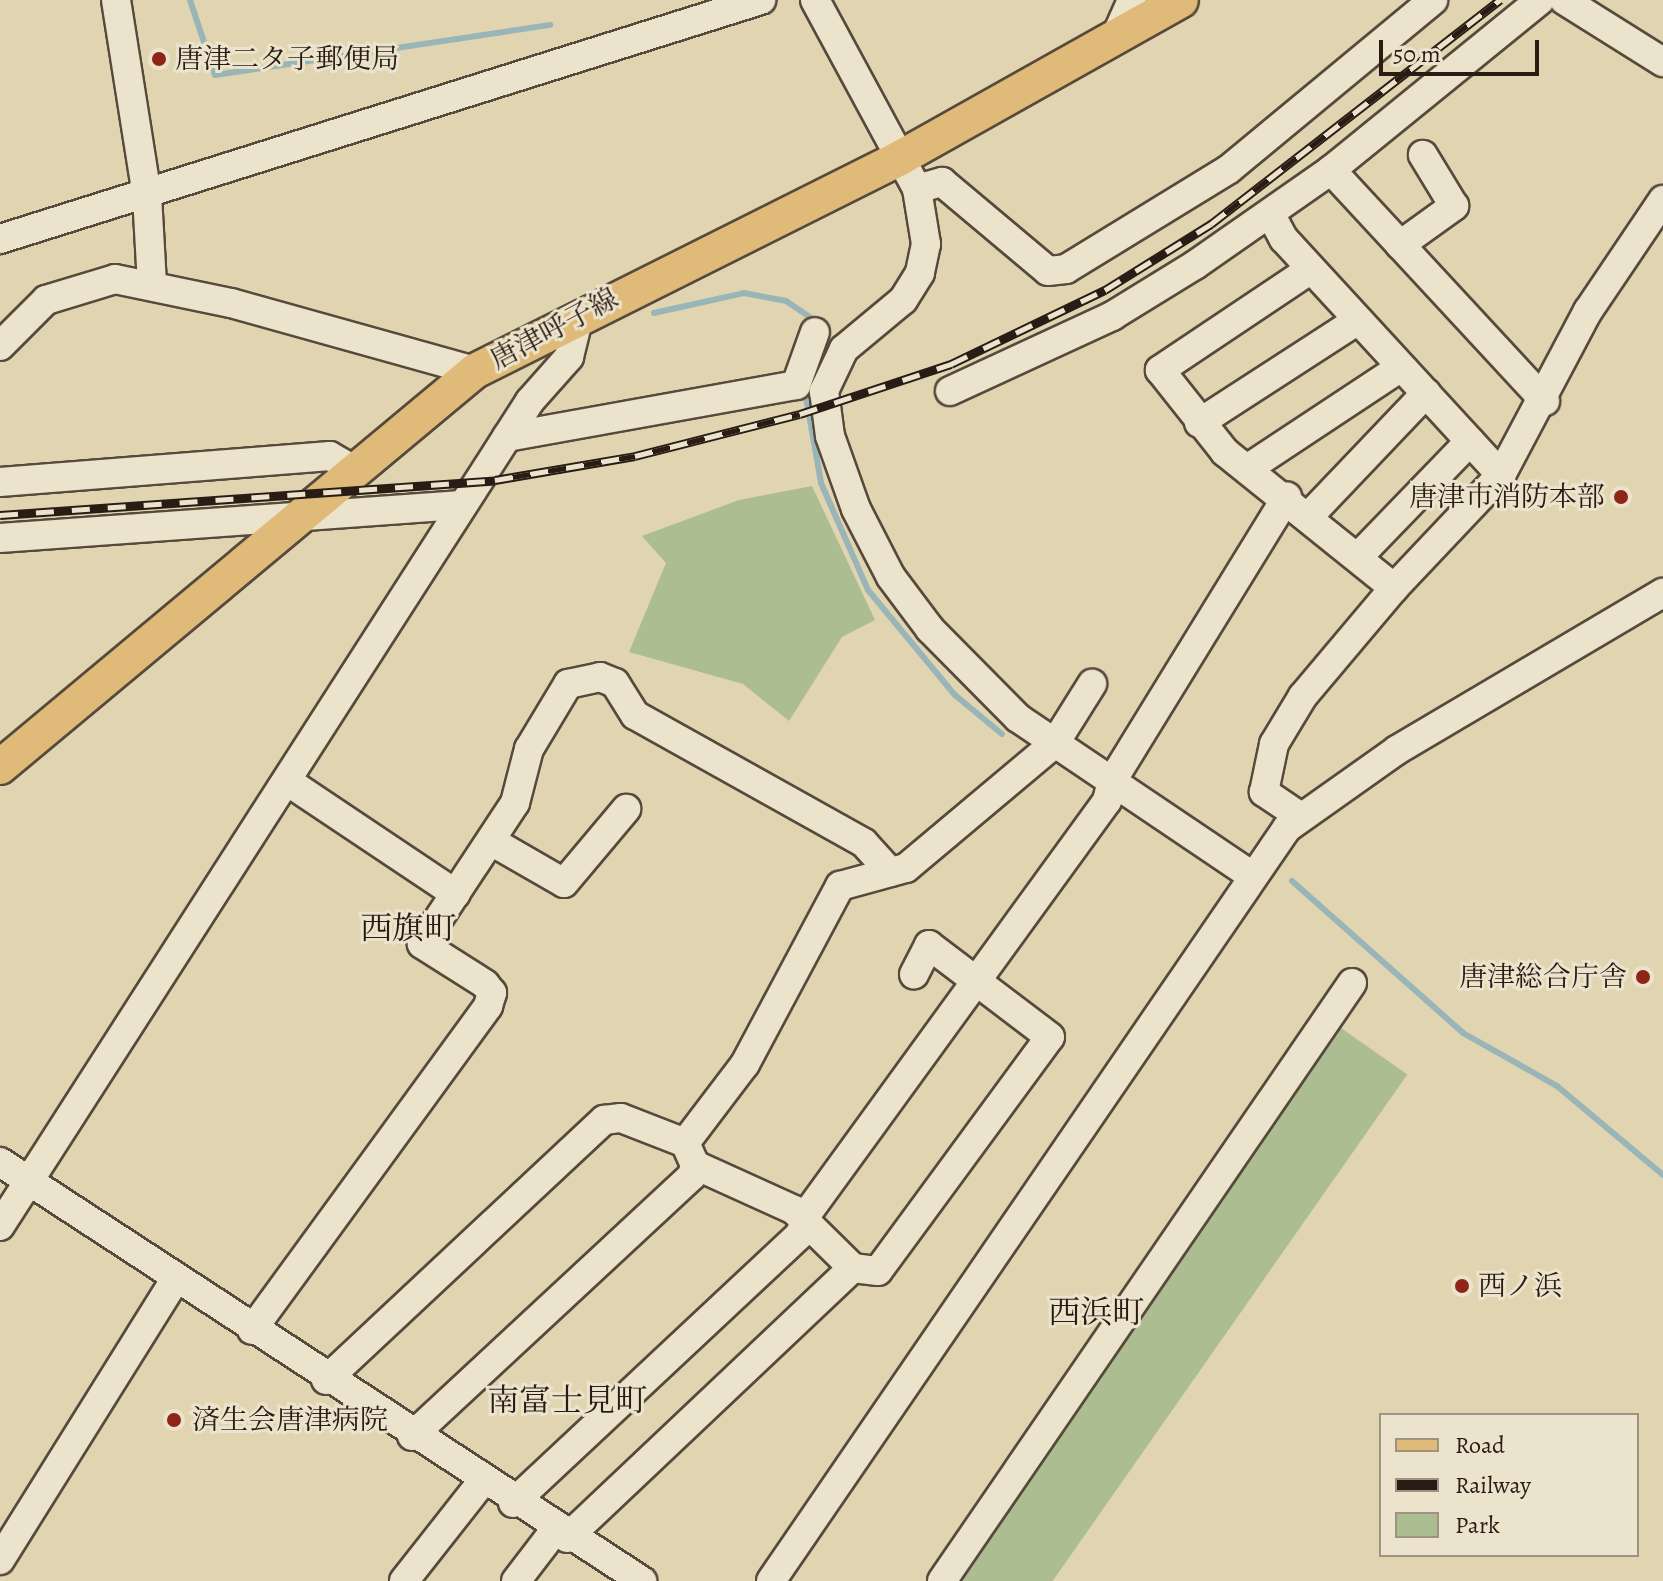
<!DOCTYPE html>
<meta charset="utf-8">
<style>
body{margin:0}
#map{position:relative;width:1663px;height:1581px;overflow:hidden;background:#e1d4b1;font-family:Alegreya,"Noto Serif JP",serif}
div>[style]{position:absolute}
.green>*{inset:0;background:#acbe91;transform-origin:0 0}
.stream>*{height:6px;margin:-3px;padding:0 3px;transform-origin:3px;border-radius:3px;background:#9ab5b7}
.roads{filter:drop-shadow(2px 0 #564a3c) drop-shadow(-2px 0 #564a3c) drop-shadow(0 2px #564a3c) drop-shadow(0 -2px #564a3c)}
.minor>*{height:28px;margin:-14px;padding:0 14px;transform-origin:14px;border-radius:14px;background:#ece3cc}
.major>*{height:34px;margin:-17px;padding:0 17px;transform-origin:17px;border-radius:17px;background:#e0ba78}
.rail>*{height:9px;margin-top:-4.5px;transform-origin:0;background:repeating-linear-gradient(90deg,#ece3cc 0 18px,#281c15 0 36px);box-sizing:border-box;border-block:2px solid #281c15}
.dots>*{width:22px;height:22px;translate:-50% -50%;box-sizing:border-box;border:4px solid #ece3cc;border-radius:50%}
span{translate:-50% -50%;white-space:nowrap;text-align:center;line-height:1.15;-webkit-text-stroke:6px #ece3cc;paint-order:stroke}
.poi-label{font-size:28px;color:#281c15}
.left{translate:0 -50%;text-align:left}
.right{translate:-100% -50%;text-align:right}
.street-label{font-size:28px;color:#281c15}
.quarter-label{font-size:32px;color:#281c15}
.legend{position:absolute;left:1379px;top:1413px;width:260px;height:144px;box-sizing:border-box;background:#ece3cc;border:2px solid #9e9383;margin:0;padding:10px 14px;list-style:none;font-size:24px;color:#281c15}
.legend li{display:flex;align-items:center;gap:16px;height:40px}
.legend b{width:40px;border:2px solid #9e9383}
.scale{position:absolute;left:1379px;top:40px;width:160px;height:36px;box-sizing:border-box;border:4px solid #281c15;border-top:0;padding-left:10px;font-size:24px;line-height:28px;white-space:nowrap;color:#281c15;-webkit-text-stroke:6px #ece3cc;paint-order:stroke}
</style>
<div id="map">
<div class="green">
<i style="clip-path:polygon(812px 486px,875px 620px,842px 637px,789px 721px,743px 684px,629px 652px,666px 563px,642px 536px,739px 500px)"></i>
<i style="left:1341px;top:1028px;width:81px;height:670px;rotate:35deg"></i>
</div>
<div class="stream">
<i style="left:190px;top:0;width:79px;rotate:71.6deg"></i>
<i style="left:215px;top:75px;width:339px;rotate:-8.5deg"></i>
<i style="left:654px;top:313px;width:92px;rotate:-12.5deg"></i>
<i style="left:744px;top:293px;width:43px;rotate:10.8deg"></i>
<i style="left:786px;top:301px;width:36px;rotate:34deg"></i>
<i style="left:805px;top:391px;width:93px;rotate:80.1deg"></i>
<i style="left:821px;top:483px;width:117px;rotate:66.3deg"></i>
<i style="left:868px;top:590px;width:136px;rotate:50.4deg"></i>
<i style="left:955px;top:695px;width:61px;rotate:39.7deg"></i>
<i style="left:1292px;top:881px;width:229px;rotate:41.6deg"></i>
<i style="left:1463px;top:1033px;width:108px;rotate:29.4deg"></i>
<i style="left:1557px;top:1086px;width:138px;rotate:40deg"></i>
</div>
<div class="roads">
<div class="minor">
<i style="left:116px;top:0;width:197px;rotate:81deg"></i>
<i style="left:147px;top:195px;width:89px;rotate:86.8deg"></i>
<i style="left:815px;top:0;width:215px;rotate:61.6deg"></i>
<i style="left:917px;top:189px;width:56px;rotate:80.7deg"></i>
<i style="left:926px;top:244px;width:30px;rotate:102deg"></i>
<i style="left:920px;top:273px;width:32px;rotate:122deg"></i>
<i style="left:903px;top:300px;width:77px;rotate:140.3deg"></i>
<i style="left:844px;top:349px;width:47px;rotate:115.5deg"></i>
<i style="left:824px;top:391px;width:45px;rotate:82.4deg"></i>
<i style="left:830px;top:436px;width:77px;rotate:70.4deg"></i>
<i style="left:856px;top:509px;width:76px;rotate:62.8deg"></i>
<i style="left:891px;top:577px;width:65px;rotate:53.1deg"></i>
<i style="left:930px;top:629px;width:125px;rotate:45.3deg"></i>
<i style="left:1018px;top:718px;width:282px;rotate:34deg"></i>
<i style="left:1564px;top:0;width:117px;rotate:32.1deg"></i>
<i style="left:1116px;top:36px;width:39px;rotate:-66deg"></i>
<i style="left:1331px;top:170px;width:315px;rotate:47.2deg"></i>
<i style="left:917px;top:189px;width:26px;rotate:-16deg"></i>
<i style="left:942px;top:182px;width:138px;rotate:40deg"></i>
<i style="left:1048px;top:271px;width:18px;rotate:-6deg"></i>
<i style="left:1066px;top:269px;width:191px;rotate:-31.5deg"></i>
<i style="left:1229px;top:169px;width:265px;rotate:-39.6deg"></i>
<i style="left:1271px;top:215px;width:27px;rotate:62deg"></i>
<i style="left:1284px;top:239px;width:321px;rotate:47.4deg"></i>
<i style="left:0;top:239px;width:798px;rotate:-17.44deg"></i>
<i style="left:1400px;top:245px;width:67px;rotate:-35.8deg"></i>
<i style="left:1454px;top:206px;width:60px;rotate:-121.3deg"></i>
<i style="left:1311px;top:269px;width:182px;rotate:146.2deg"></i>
<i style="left:1160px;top:370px;width:105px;rotate:51.6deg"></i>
<i style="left:1225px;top:452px;width:217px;rotate:38.8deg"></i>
<i style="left:0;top:346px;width:65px;rotate:-45deg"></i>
<i style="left:46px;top:300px;width:72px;rotate:-16.9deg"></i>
<i style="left:115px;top:279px;width:118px;rotate:11.7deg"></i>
<i style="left:231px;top:303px;width:253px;rotate:15.6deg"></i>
<i style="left:950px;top:391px;width:179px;rotate:-24.8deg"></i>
<i style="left:1112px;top:316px;width:97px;rotate:-31.6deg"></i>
<i style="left:1195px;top:265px;width:166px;rotate:-34.9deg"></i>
<i style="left:1331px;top:170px;width:269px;rotate:-39.1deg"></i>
<i style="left:1199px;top:423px;width:189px;rotate:-32.9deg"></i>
<i style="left:507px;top:437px;width:294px;rotate:-10.2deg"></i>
<i style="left:796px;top:385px;width:56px;rotate:-70.3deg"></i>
<i style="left:1250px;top:467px;width:181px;rotate:-33.5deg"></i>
<i style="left:0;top:482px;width:331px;rotate:-4.5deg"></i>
<i style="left:330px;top:456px;width:28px;rotate:30deg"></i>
<i style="left:1309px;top:516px;width:170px;rotate:-46.4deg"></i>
<i style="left:0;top:538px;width:463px;rotate:-4.1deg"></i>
<i style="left:1358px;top:557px;width:161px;rotate:-46deg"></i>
<i style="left:287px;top:781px;width:203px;rotate:33.8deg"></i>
<i style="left:1301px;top:817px;width:45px;rotate:-146deg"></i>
<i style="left:1264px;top:792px;width:49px;rotate:-78.2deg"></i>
<i style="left:1274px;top:744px;width:56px;rotate:-58.9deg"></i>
<i style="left:1303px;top:696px;width:141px;rotate:-49.9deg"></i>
<i style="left:1394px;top:588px;width:156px;rotate:-46.6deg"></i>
<i style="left:1501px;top:475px;width:186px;rotate:-62.1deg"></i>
<i style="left:1588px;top:311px;width:134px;rotate:-56deg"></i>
<i style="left:491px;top:841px;width:84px;rotate:29.9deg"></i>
<i style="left:564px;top:883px;width:97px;rotate:-50deg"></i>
<i style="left:0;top:1162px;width:767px;rotate:33.13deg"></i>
<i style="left:695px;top:1165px;width:24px;rotate:-114deg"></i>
<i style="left:685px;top:1143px;width:99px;rotate:-52.8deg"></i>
<i style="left:745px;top:1064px;width:202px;rotate:-61.9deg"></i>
<i style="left:840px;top:886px;width:68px;rotate:-15.3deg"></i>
<i style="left:906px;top:868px;width:194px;rotate:-40deg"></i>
<i style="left:1055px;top:743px;width:70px;rotate:-57.9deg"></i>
<i style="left:0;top:1226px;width:981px;rotate:-57.28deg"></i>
<i style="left:530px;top:401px;width:59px;rotate:-48.4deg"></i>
<i style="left:569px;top:357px;width:42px;rotate:-76.3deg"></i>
<i style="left:252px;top:1330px;width:401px;rotate:-53.9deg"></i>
<i style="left:488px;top:1006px;width:14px;rotate:-73deg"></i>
<i style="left:492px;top:993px;width:11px;rotate:-128deg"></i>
<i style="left:485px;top:984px;width:75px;rotate:-147.6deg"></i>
<i style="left:422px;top:944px;width:169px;rotate:-56.6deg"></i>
<i style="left:515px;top:803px;width:56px;rotate:-75.5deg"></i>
<i style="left:529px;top:749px;width:76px;rotate:-59deg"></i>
<i style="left:568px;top:684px;width:33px;rotate:-12deg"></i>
<i style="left:600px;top:677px;width:16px;rotate:22deg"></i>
<i style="left:615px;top:683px;width:38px;rotate:58deg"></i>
<i style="left:635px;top:715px;width:262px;rotate:29.2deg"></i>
<i style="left:864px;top:843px;width:39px;rotate:48deg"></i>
<i style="left:326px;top:1380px;width:381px;rotate:-43.1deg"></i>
<i style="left:604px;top:1120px;width:17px;rotate:-7deg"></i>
<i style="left:621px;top:1118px;width:69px;rotate:21.3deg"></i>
<i style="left:412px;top:1436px;width:382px;rotate:-42.9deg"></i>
<i style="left:692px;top:1176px;width:11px;rotate:-75deg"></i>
<i style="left:695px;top:1165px;width:109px;rotate:24.4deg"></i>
<i style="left:794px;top:1210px;width:83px;rotate:44.5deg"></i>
<i style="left:853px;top:1268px;width:25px;rotate:7deg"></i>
<i style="left:878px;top:1271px;width:290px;rotate:-53.7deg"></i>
<i style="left:1050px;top:1037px;width:152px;rotate:-142.8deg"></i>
<i style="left:929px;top:945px;width:33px;rotate:117deg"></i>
<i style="left:513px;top:1503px;width:393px;rotate:-43.1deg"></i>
<i style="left:800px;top:1234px;width:25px;rotate:-69deg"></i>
<i style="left:809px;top:1211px;width:507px;rotate:-53.99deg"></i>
<i style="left:1107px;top:801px;width:21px;rotate:-76deg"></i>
<i style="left:1112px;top:781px;width:334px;rotate:-58.4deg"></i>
<i style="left:567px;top:1538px;width:393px;rotate:-43.4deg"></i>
<i style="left:0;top:1560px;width:330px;rotate:-58deg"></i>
<i style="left:404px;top:1581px;width:126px;rotate:-51.8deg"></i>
<i style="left:516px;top:1581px;width:64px;rotate:-52.6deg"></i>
<i style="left:771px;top:1581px;width:913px;rotate:-55.58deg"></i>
<i style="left:1287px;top:828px;width:135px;rotate:-35.3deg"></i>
<i style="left:1397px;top:750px;width:309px;rotate:-30.6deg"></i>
<i style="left:942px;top:1581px;width:725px;rotate:-55.56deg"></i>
</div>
<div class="major">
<i style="left:0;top:767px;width:618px;rotate:-39.82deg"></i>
<i style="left:475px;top:371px;width:475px;rotate:-26.6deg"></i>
<i style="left:900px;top:158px;width:322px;rotate:-29.3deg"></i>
</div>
</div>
<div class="rail">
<i style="left:0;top:515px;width:496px;rotate:-4deg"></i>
<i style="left:495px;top:480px;width:142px;rotate:-9.7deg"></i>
<i style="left:635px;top:456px;width:170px;rotate:-14.3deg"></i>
<i style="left:800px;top:414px;width:159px;rotate:-18.3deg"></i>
<i style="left:951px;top:364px;width:171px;rotate:-25.7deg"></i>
<i style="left:1105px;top:290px;width:125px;rotate:-31.9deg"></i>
<i style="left:1211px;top:224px;width:366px;rotate:-37.8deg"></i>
</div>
<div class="dots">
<i style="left:159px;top:59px;background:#8f2418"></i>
<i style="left:1621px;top:497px;background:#8f2418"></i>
<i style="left:1643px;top:977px;background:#8f2418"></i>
<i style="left:1462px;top:1286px;background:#8f2418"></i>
<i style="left:174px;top:1420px;background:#8f2418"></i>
</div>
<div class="poi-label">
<span class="left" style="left:175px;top:59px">唐津二タ子郵便局</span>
<span class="right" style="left:1605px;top:497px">唐津市消防本部</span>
<span class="right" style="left:1627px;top:977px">唐津総合庁舎</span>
<span class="left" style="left:1478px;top:1286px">西ノ浜</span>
<span class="left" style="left:192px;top:1420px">済生会唐津病院</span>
</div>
<div class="street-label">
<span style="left:554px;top:329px;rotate:-28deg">唐津呼子線</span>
</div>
<div class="quarter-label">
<span style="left:408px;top:928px">西旗町</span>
<span style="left:1096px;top:1312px">西浜町</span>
<span style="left:567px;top:1400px">南富士見町</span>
</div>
<ul class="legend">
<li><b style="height:10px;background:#e0ba78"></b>Road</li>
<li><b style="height:10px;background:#281c15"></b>Railway</li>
<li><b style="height:22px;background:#acbe91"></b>Park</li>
</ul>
<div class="scale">50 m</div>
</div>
